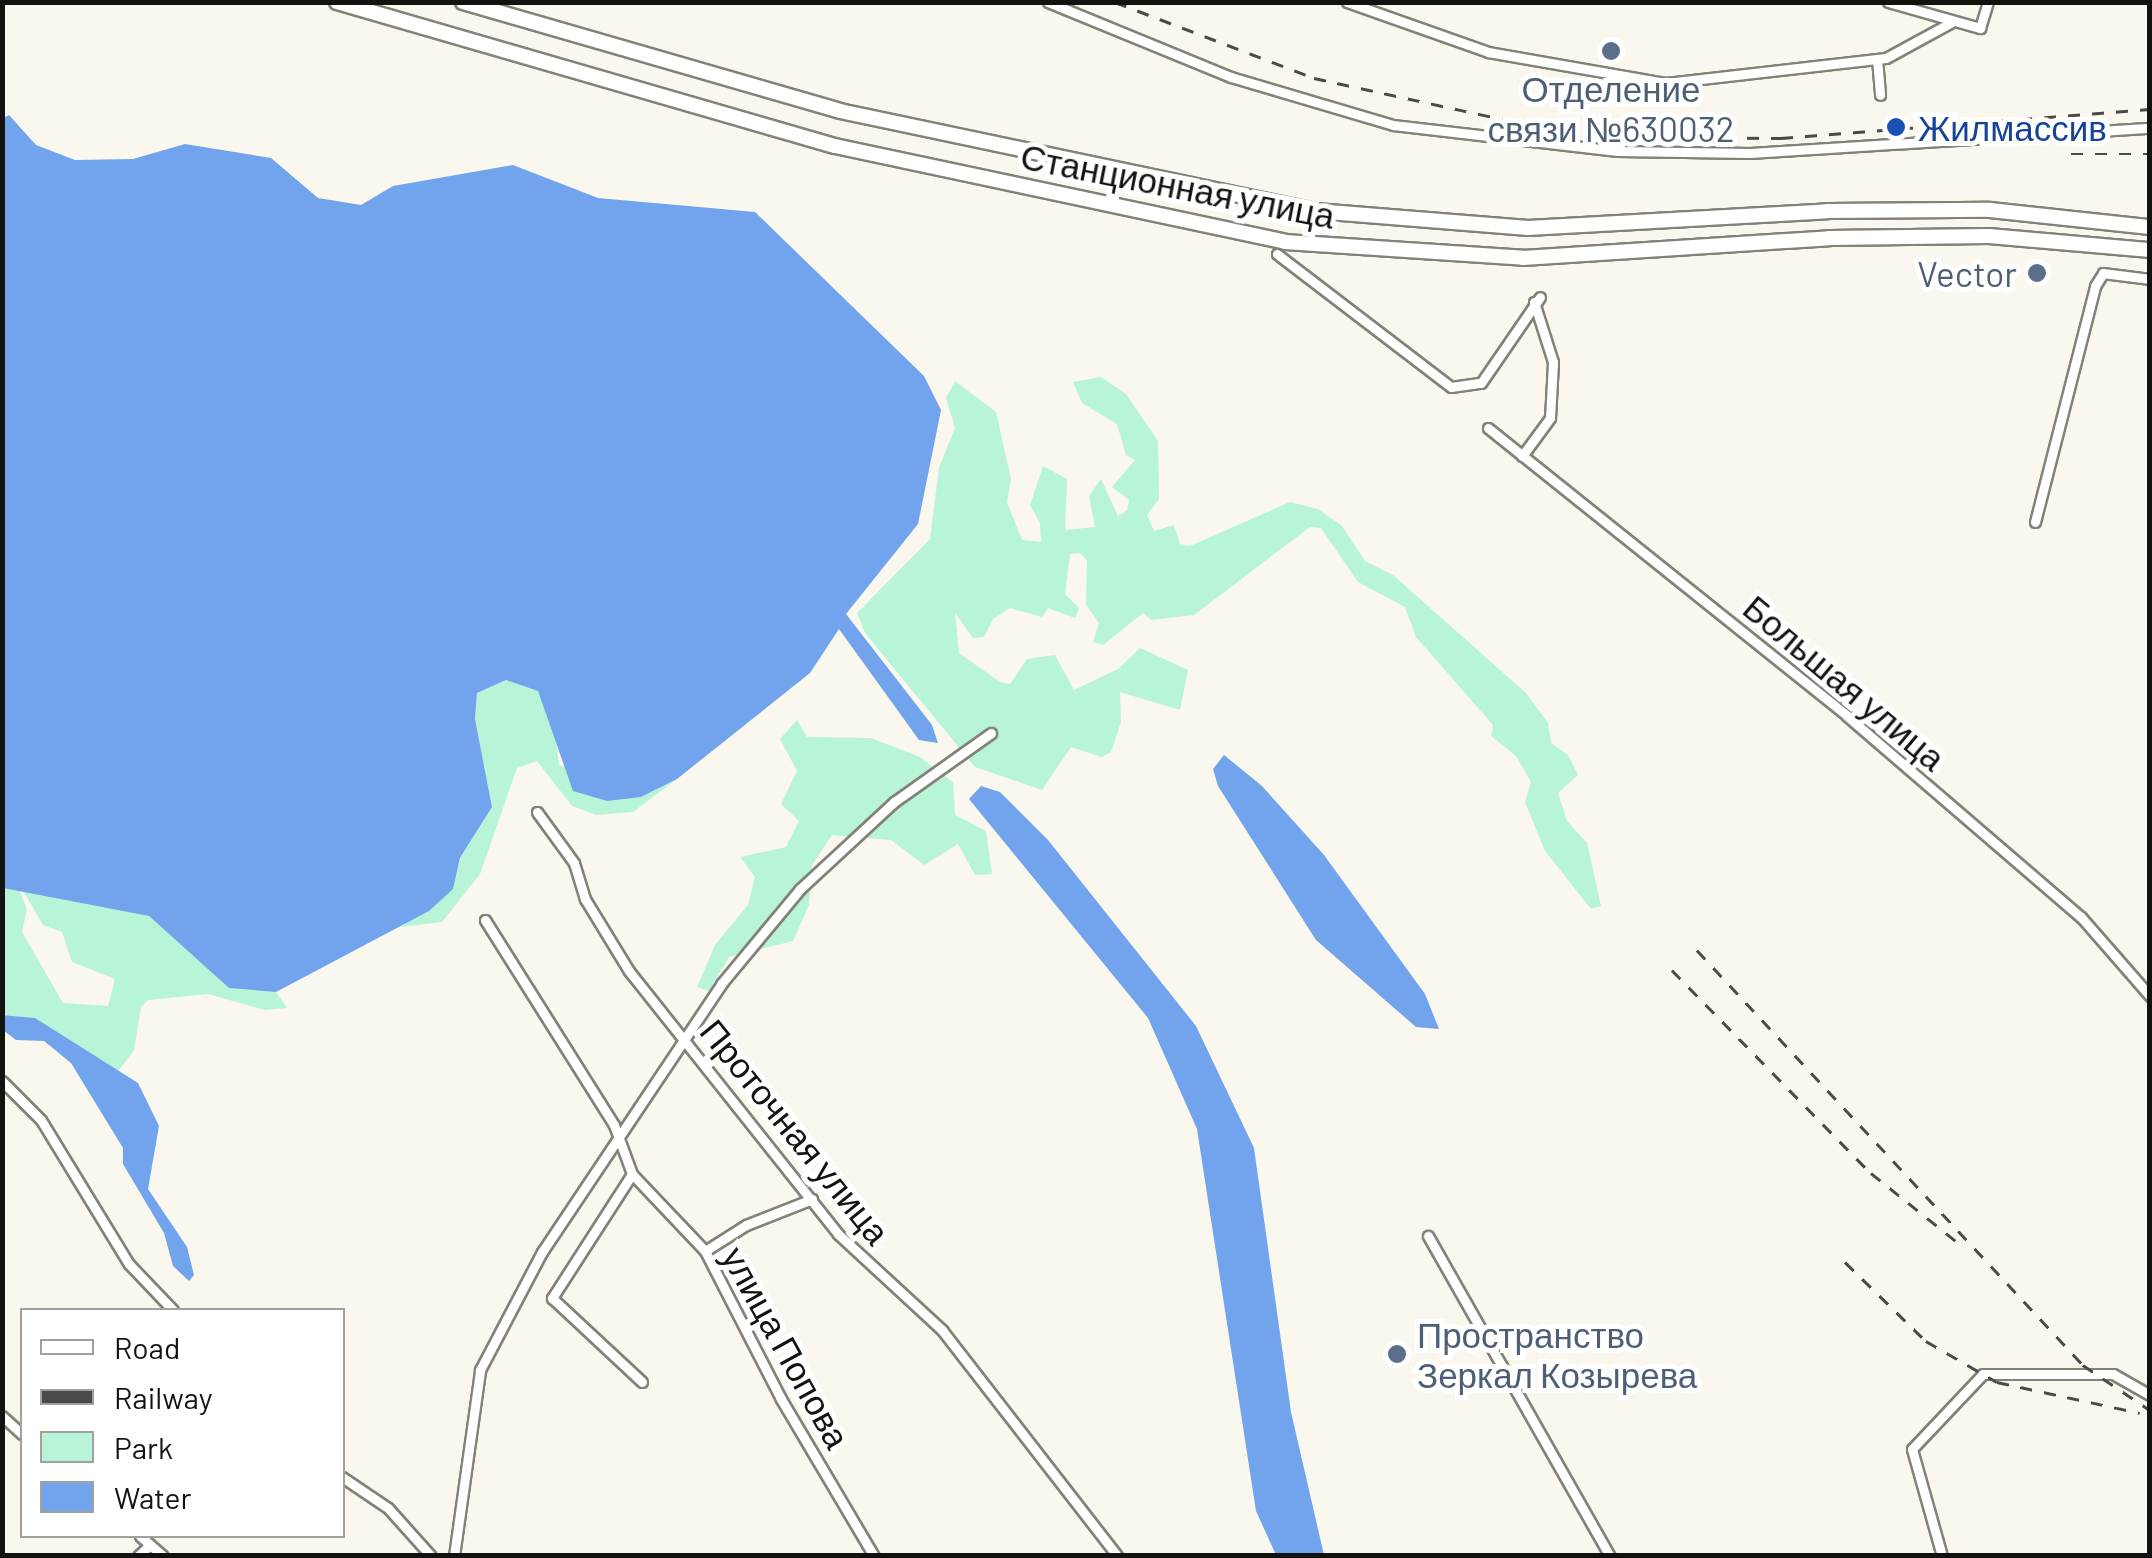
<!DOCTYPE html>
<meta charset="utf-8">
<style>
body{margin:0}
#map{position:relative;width:2152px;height:1558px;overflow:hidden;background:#f9f7ee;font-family:Barlow,sans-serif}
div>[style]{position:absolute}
.green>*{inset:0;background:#b8f4d7}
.water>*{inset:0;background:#71a4ed}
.roads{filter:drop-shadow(2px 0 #838279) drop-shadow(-2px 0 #838279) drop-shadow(0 2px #838279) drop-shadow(0 -2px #838279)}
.street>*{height:9px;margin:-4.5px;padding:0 4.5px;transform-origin:4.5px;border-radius:4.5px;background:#fff}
.primary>*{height:14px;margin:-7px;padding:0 7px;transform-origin:7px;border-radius:7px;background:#fff}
.rail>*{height:2.5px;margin-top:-1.25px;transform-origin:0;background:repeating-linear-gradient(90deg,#4b4a46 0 12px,transparent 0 24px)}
.dots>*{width:28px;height:28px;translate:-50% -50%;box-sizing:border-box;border:5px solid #fff;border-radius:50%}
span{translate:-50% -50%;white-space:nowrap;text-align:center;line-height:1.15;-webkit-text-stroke:10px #fff;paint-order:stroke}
.service-label{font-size:35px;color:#4e5e75}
.right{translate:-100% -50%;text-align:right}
.left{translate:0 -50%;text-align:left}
.transit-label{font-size:35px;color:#164399}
.street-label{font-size:35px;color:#13120f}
.frame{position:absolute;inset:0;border:5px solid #13120f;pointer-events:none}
.legend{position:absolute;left:20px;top:1308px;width:325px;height:230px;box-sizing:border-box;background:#fff;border:2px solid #a1a09f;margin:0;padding:12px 18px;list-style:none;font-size:30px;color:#13120f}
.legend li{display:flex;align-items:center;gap:20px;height:50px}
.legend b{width:50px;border:2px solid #a1a09f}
</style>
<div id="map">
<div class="green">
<i style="clip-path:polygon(1101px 377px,1126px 394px,1158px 441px,1159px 499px,1147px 515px,1154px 531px,1174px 525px,1180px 544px,1190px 546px,1290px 502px,1318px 509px,1342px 526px,1365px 561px,1393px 575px,1526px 693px,1548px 723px,1551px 743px,1568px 755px,1578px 775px,1558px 793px,1567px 821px,1587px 843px,1601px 906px,1591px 909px,1545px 851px,1525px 802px,1531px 782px,1516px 756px,1491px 736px,1493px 725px,1416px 637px,1405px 607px,1358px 582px,1321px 528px,1310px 527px,1194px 615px,1151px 620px,1143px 613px,1103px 645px,1093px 642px,1099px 623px,1086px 605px,1087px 560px,1080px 553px,1070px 554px,1065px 594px,1079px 608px,1075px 618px,1048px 608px,1042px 617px,1010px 608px,993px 619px,984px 637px,973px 638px,955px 613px,959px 653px,1000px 682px,1010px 684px,1027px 659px,1055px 655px,1074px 690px,1118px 669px,1140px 648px,1188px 670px,1180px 710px,1120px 692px,1121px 722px,1111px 752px,1102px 757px,1071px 747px,1042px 790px,975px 767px,865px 633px,857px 613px,930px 539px,939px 468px,955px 428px,946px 398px,955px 381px,996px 412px,1011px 479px,1007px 502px,1022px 540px,1041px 542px,1040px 523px,1030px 505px,1043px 466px,1067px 479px,1065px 530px,1095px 527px,1089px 496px,1101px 479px,1118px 516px,1127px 510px,1129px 500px,1112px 487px,1135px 460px,1126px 455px,1117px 424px,1082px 403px,1073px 382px)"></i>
<i style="clip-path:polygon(506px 680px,538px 691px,554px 724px,559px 765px,641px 797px,677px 779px,633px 812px,596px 815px,572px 806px,537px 761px,517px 768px,480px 874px,442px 922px,401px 927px,453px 889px,460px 859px,492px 807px,475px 719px,477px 693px)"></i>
<i style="clip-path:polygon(797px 720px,807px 737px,871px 738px,920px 757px,953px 782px,955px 815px,986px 831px,992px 874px,975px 875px,958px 844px,924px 865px,891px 840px,832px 835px,812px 865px,809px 905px,793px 941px,729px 957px,709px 991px,697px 987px,715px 945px,748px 905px,755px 877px,740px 857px,786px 847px,799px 821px,781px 804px,797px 771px,780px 739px)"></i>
<i style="clip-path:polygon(18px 887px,27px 909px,22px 932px,63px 1003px,108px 1006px,115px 979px,72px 962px,62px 932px,43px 925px,21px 887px,149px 916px,229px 988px,276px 992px,287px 1008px,265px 1010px,208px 994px,148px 1000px,141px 1007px,134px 1050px,116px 1074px,35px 1018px,3px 1015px,2px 888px)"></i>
</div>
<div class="water">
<i style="clip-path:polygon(9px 115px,36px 145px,75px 160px,133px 159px,185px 144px,271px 158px,318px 198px,361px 205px,393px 186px,513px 165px,598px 198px,755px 212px,924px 376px,941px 410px,918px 524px,846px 614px,932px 725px,938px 743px,919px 740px,839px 629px,810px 673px,677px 779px,641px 797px,607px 801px,573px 791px,538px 691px,506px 680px,477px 693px,475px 719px,492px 807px,460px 858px,453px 889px,429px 911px,276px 992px,229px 988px,149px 916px,3px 888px,2px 119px)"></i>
<i style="clip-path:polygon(1224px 755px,1262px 786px,1324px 855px,1425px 994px,1439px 1029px,1416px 1027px,1316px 940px,1218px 786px,1213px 769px)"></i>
<i style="clip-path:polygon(981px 786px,1000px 792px,1048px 840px,1196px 1026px,1254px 1148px,1291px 1412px,1324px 1555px,1276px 1555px,1256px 1511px,1197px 1129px,1148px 1018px,969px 799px)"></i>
<i style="clip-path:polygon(2px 1015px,35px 1018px,138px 1083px,159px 1126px,148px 1189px,187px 1247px,194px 1275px,189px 1281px,173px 1266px,164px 1233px,123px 1164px,123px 1148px,71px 1063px,44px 1041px,16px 1040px,3px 1030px)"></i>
</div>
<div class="roads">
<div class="street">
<i style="left:1048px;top:2px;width:198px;rotate:22.3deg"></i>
<i style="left:1231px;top:77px;width:169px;rotate:16.5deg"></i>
<i style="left:1393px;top:125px;width:226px;rotate:6.6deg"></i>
<i style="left:1618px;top:151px;width:132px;rotate:0.9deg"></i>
<i style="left:1750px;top:153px;width:401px;rotate:-3.6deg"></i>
<i style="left:1347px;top:2px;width:150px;rotate:19.5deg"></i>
<i style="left:1488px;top:52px;width:181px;rotate:9.9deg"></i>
<i style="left:1666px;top:83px;width:221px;rotate:-6.5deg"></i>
<i style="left:1886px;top:58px;width:77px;rotate:-28.6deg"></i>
<i style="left:1888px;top:2px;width:96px;rotate:15.8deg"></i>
<i style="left:1980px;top:28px;width:27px;rotate:-73deg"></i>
<i style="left:1877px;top:59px;width:36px;rotate:85deg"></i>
<i style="left:1277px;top:254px;width:219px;rotate:37.4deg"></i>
<i style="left:1451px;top:387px;width:30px;rotate:-8deg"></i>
<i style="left:1481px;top:383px;width:104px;rotate:-55.5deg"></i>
<i style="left:1488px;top:428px;width:460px;rotate:38.7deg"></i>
<i style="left:1847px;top:716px;width:308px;rotate:40.7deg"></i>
<i style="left:2081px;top:917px;width:105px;rotate:48.9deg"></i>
<i style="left:1522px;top:456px;width:47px;rotate:-53.6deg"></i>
<i style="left:1550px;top:418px;width:56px;rotate:-86.9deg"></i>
<i style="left:1553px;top:362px;width:63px;rotate:-107.6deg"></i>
<i style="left:2035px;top:522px;width:244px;rotate:-75.7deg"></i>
<i style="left:2095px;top:286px;width:15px;rotate:-58deg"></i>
<i style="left:2103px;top:273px;width:47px;rotate:7.3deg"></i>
<i style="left:537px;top:812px;width:63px;rotate:54deg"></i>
<i style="left:574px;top:863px;width:38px;rotate:73deg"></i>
<i style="left:585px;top:899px;width:84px;rotate:58.6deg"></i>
<i style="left:629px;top:971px;width:336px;rotate:51.5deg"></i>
<i style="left:838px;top:1234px;width:142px;rotate:42.7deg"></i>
<i style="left:942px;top:1330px;width:286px;rotate:52.2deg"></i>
<i style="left:485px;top:920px;width:242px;rotate:57.8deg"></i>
<i style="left:614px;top:1125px;width:52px;rotate:69.8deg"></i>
<i style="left:632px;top:1174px;width:106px;rotate:46.5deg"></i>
<i style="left:705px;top:1251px;width:166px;rotate:62.8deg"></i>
<i style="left:781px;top:1399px;width:182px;rotate:59.4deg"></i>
<i style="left:2px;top:1081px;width:55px;rotate:45deg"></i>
<i style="left:41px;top:1120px;width:169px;rotate:58.6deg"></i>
<i style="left:129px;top:1264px;width:64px;rotate:46.3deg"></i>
<i style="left:632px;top:1174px;width:148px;rotate:122.8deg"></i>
<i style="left:552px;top:1298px;width:123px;rotate:43deg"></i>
<i style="left:1428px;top:1236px;width:368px;rotate:60.4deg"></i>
<i style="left:705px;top:1251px;width:49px;rotate:-32.4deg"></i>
<i style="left:746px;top:1225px;width:71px;rotate:-21.5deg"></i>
<i style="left:2px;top:1416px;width:27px;rotate:42deg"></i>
<i style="left:342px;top:1477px;width:55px;rotate:34deg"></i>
<i style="left:388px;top:1508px;width:64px;rotate:48.1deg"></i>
<i style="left:140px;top:1536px;width:30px;rotate:41deg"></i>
<i style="left:138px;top:1556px;width:16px;rotate:-43deg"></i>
<i style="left:454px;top:1556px;width:188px;rotate:-82deg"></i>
<i style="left:480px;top:1370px;width:133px;rotate:-62.3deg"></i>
<i style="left:542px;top:1252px;width:324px;rotate:-56.2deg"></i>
<i style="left:722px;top:983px;width:122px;rotate:-50.3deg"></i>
<i style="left:800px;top:889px;width:128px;rotate:-42.8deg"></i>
<i style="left:894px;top:802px;width:119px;rotate:-35.4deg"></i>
<i style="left:1942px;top:1556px;width:111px;rotate:-105.7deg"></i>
<i style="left:1912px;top:1449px;width:103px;rotate:-46.6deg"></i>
<i style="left:1983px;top:1374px;width:130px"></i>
<i style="left:2113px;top:1374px;width:43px;rotate:29.6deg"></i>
</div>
<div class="primary">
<i style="left:337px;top:2px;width:518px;rotate:16.13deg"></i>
<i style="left:835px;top:146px;width:460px;rotate:12deg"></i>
<i style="left:1285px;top:242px;width:239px;rotate:3.8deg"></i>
<i style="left:1523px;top:258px;width:307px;rotate:-3.7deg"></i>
<i style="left:1829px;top:238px;width:160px;rotate:-0.7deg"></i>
<i style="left:1989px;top:236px;width:162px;rotate:5deg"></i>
<i style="left:463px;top:2px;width:392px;rotate:16.1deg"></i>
<i style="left:840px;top:111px;width:486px;rotate:11.9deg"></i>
<i style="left:1316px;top:211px;width:213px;rotate:4.6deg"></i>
<i style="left:1528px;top:228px;width:300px;rotate:-3.2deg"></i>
<i style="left:1828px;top:211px;width:162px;rotate:-0.4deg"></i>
<i style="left:1990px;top:210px;width:161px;rotate:6.1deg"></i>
</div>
</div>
<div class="rail">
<i style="left:1115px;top:2px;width:213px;rotate:20.9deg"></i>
<i style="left:1314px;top:78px;width:234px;rotate:12.3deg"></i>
<i style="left:1543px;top:128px;width:84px;rotate:6.1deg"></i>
<i style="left:1627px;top:137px;width:154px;rotate:0.4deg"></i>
<i style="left:1781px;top:138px;width:370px;rotate:-4.5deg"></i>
<i style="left:2071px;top:154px;width:79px"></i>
<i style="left:1697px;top:950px;width:567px;rotate:47.07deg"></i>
<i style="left:2083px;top:1365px;width:81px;rotate:33.9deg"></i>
<i style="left:1672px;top:970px;width:284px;rotate:45.6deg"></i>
<i style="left:1871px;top:1173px;width:115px;rotate:38.7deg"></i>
<i style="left:1845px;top:1262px;width:113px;rotate:44.3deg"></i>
<i style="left:1926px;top:1341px;width:82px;rotate:30deg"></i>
<i style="left:1997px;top:1382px;width:146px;rotate:12.2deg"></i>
</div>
<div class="dots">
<i style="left:1611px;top:51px;background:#5c6f8a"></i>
<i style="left:1896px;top:127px;background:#1a4fb4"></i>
<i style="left:2037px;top:273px;background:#5c6f8a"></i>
<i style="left:1397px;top:1354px;background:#5c6f8a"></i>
</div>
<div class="service-label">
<span style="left:1611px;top:108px">Отделение<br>связи №630032</span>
<span class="right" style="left:2017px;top:273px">Vector</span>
<span class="left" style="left:1417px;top:1354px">Пространство<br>Зеркал Козырева</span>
</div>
<div class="transit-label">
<span class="left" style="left:1918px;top:127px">Жилмассив</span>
</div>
<div class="street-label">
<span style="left:1178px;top:185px;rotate:11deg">Станционная улица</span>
<span style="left:1845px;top:682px;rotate:40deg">Большая улица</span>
<span style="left:796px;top:1131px;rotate:51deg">Проточная улица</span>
<span style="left:787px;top:1347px;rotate:61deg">улица Попова</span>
</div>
<div class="frame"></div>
<ul class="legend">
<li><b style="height:12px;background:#fff"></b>Road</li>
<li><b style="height:12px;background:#4b4a46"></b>Railway</li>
<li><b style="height:28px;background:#b8f4d7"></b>Park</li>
<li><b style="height:28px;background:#71a4ed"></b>Water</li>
</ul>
</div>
